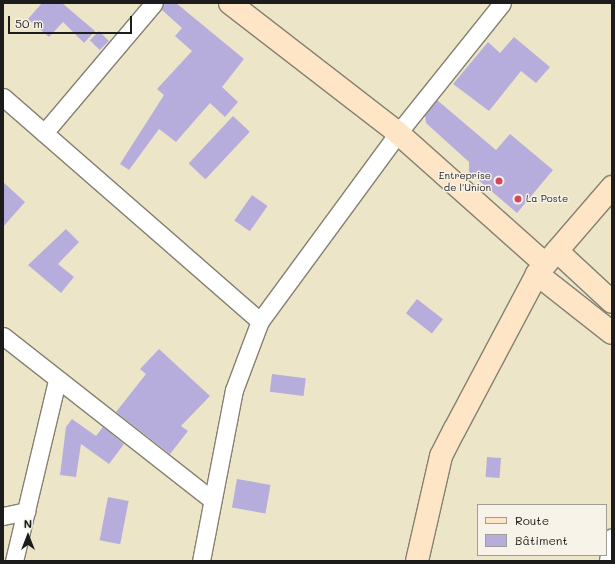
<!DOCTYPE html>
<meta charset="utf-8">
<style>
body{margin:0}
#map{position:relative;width:615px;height:564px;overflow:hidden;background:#ede5c8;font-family:Mali,sans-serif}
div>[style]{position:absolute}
.building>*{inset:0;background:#b7addc;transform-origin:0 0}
.roads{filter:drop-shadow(1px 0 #848072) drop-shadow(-1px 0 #848072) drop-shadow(0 1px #848072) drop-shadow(0 -1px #848072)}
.street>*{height:17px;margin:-8.5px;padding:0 8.5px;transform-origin:8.5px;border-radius:8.5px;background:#fff}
.secondary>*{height:22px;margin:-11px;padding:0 11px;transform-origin:11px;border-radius:11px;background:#fde5c5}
.dots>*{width:11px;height:11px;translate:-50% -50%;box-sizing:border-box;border:2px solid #f7f3e8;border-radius:50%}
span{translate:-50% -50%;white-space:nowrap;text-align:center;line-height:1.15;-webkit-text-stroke:3px #f7f3e8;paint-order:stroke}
.poi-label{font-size:10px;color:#1c1c1c}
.right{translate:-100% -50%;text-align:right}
.left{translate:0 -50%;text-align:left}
.frame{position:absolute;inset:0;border:4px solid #1c1c1c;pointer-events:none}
.legend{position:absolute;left:477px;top:504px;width:130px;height:52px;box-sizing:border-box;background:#f7f3e8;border:1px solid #9f9d96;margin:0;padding:5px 7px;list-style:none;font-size:12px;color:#1c1c1c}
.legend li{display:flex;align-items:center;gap:8px;height:20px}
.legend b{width:20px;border:1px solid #9f9d96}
.north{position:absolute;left:8px;top:516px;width:40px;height:40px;-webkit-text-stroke:3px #f7f3e8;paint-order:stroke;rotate:0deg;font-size:11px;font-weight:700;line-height:16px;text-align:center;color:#1c1c1c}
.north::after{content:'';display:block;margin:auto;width:14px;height:18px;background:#1c1c1c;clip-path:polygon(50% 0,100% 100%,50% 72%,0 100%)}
.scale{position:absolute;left:8px;top:16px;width:124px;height:18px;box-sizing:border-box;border:2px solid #1c1c1c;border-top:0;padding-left:5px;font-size:12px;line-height:14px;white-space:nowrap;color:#1c1c1c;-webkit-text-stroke:3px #f7f3e8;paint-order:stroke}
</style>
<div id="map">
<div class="building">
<i style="clip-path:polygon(42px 3px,62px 3px,95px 31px,84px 43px,63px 22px,49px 37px,28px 19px)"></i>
<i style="clip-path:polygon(164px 3px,176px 3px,244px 59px,222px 87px,238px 102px,225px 117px,210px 103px,176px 142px,159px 129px,129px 170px,120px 164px,164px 95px,157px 89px,192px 51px,175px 36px,182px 28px,162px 10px)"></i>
<i style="left:99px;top:31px;width:14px;height:13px;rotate:45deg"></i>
<i style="clip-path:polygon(514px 37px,550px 67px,536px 83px,521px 71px,489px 111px,453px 84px,488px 42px,500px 53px)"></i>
<i style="clip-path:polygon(437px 100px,496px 150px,510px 134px,553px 170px,517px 213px,469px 172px,469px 162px,426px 123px,425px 115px)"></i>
<i style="left:233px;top:116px;width:23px;height:65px;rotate:43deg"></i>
<i style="clip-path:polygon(3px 182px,25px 202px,3px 227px)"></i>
<i style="left:252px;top:195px;width:19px;height:31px;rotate:35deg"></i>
<i style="clip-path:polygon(66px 229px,79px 242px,58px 264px,74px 277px,61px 293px,28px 265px)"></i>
<i style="left:417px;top:299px;width:33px;height:18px;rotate:38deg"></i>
<i style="clip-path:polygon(159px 349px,210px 396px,181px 426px,188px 431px,170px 454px,116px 412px,146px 374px,140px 369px)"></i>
<i style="left:272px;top:374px;width:34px;height:18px;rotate:7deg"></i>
<i style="clip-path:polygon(72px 419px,96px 436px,103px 427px,124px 444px,109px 464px,81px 444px,76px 477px,60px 475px,66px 427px)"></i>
<i style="left:487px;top:457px;width:14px;height:20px;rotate:4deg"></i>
<i style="left:237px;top:479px;width:34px;height:29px;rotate:10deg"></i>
<i style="left:108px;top:497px;width:21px;height:44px;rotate:11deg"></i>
</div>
<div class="roads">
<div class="street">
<i style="left:3px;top:97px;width:341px;rotate:41.1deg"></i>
<i style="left:44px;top:133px;width:170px;rotate:-49.8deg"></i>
<i style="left:3px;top:336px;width:264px;rotate:38.1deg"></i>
<i style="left:3px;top:516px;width:24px;rotate:-12deg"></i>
<i style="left:14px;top:561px;width:186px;rotate:-76.6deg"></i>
<i style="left:201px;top:561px;width:174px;rotate:-79.1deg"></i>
<i style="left:234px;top:390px;width:74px;rotate:-69.4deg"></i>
<i style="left:260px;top:321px;width:233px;rotate:-53.7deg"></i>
<i style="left:398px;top:133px;width:166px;rotate:-51.3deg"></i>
<i style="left:608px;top:561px;width:24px;rotate:-81deg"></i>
</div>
<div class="secondary">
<i style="left:230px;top:3px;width:212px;rotate:37.7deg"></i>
<i style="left:398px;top:133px;width:197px;rotate:41.7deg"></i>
<i style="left:557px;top:251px;width:75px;rotate:42.8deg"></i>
<i style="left:537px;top:274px;width:95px;rotate:38.2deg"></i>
<i style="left:417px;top:561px;width:108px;rotate:-77.1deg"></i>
<i style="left:441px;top:456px;width:30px;rotate:-63deg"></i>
<i style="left:455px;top:429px;width:175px;rotate:-62.1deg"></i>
<i style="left:537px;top:274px;width:115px;rotate:-49.2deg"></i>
</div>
</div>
<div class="dots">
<i style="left:499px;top:181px;background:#d1495b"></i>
<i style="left:518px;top:199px;background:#d1495b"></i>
</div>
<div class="poi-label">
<span class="right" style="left:491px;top:181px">Entreprise<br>de l'Union</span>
<span class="left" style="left:526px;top:199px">La Poste</span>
</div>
<div class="frame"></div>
<ul class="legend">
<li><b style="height:5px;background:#fde5c5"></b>Route</li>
<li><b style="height:11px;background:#b7addc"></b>Bâtiment</li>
</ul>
<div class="north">N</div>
<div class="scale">50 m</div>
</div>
